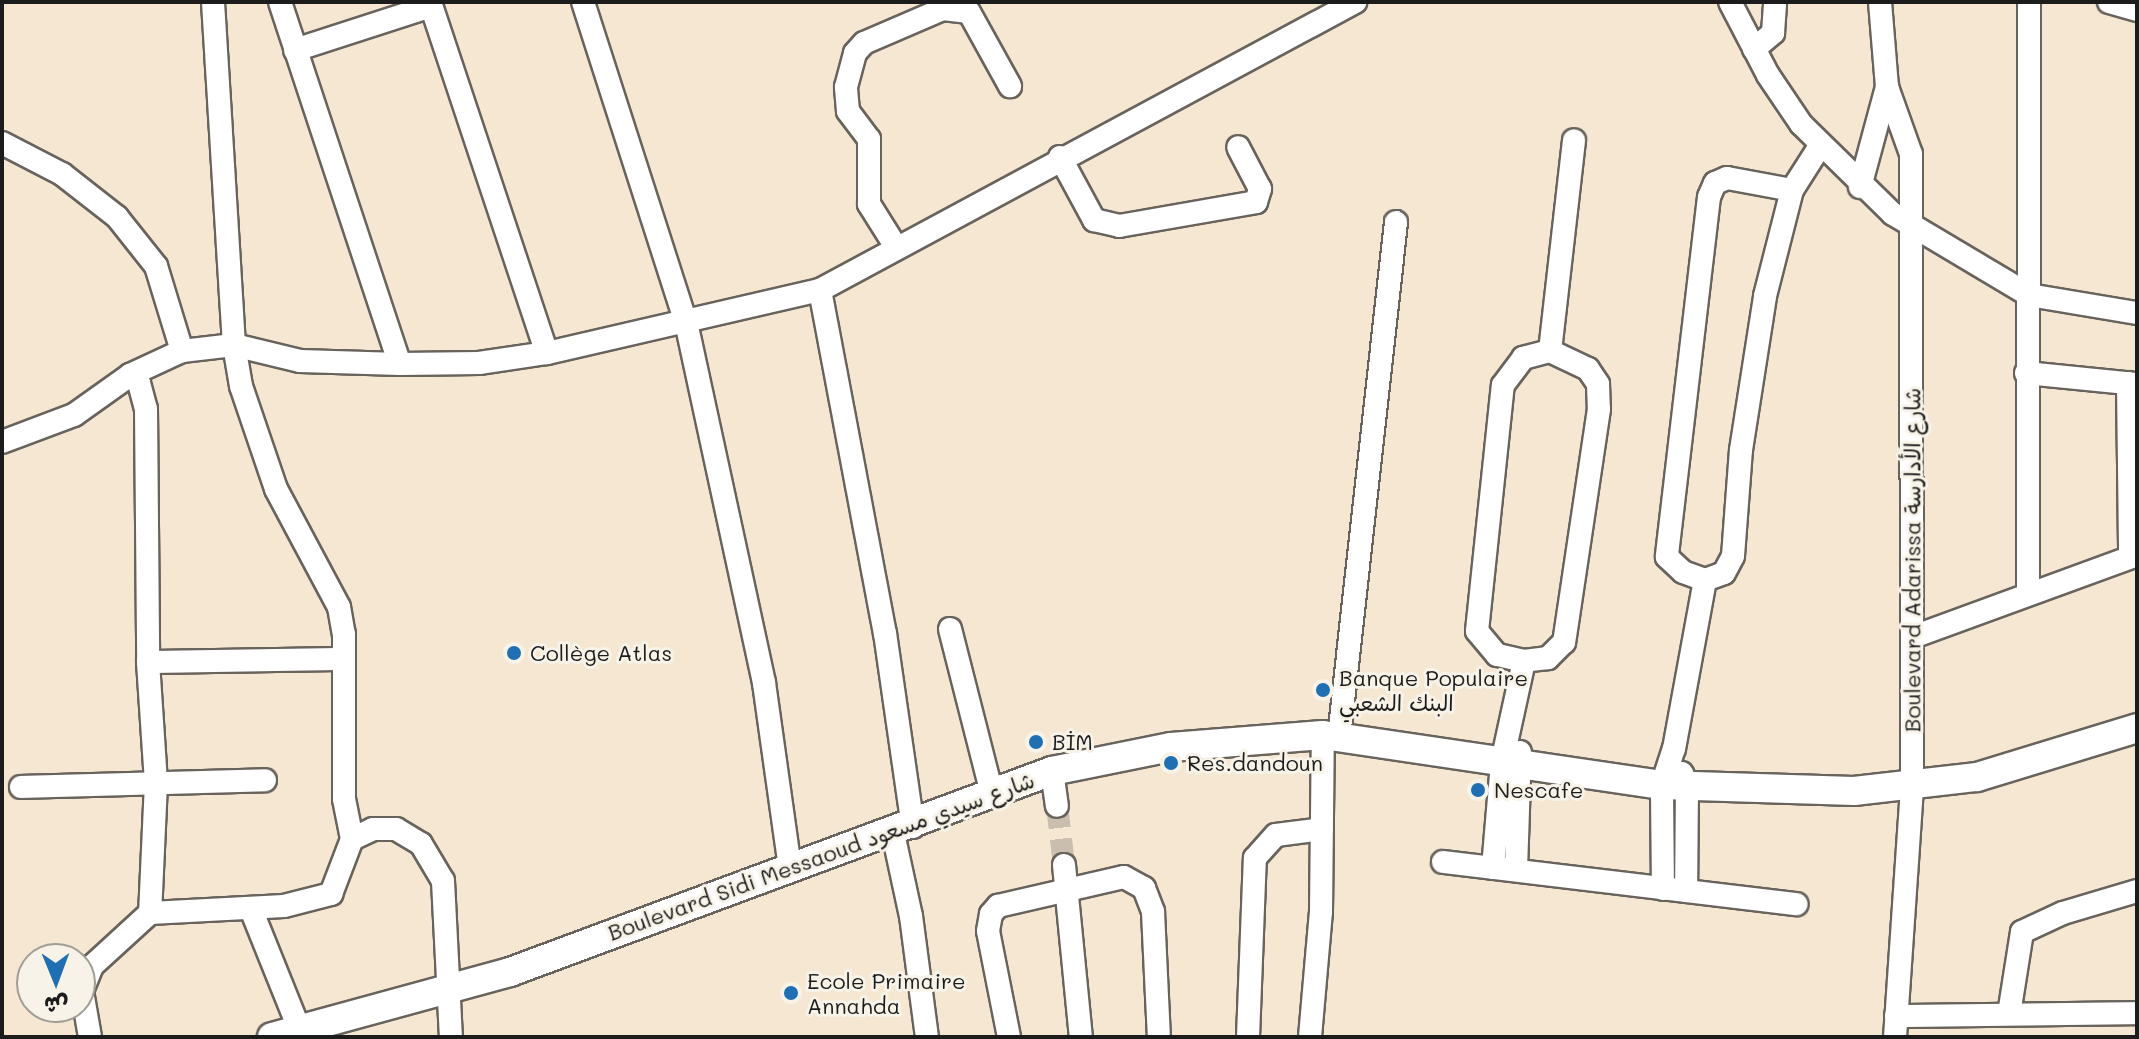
<!DOCTYPE html>
<meta charset="utf-8">
<style>
body{margin:0}
#map{position:relative;width:2139px;height:1039px;overflow:hidden;background:#f5e7d2;font-family:Mali,"Playpen Sans Arabic",sans-serif}
div>[style]{position:absolute}
.minor-tunnel>*{height:22px;margin-top:-11px;transform-origin:0;background:repeating-linear-gradient(90deg,#cabeae 0 22px,transparent 0 33px)}
.roads{filter:drop-shadow(2px 0 #68635c) drop-shadow(-2px 0 #68635c) drop-shadow(0 2px #68635c) drop-shadow(0 -2px #68635c)}
.minor>*{height:22px;margin:-11px;padding:0 11px;transform-origin:11px;border-radius:11px;background:#fff}
.tertiary>*{height:28px;margin:-14px;padding:0 14px;transform-origin:14px;border-radius:14px;background:#fff}
.dots>*{width:22px;height:22px;translate:-50% -50%;box-sizing:border-box;border:4px solid #f7f3e8;border-radius:50%}
span{translate:-50% -50%;white-space:nowrap;text-align:center;line-height:1.15;-webkit-text-stroke:6px #f7f3e8;paint-order:stroke}
.street-label{font-size:22px;color:#1c1c1c}
.poi-label{font-size:22px;color:#1c1c1c}
.left{translate:0 -50%;text-align:left}
.frame{position:absolute;inset:0;border:4px solid #1c1c1c;pointer-events:none}
.north{position:absolute;left:16px;top:943px;width:80px;height:80px;box-sizing:border-box;background:#f7f3e8;border:2px solid #9f9d96;border-radius:50%;rotate:179deg;font-size:22px;font-weight:700;line-height:32px;text-align:center;color:#1c1c1c}
.north::after{content:'';display:block;margin:auto;width:28px;height:36px;background:#1f6fb2;clip-path:polygon(50% 0,100% 100%,50% 72%,0 100%)}
</style>
<div id="map">
<div class="minor-tunnel">
<i style="left:1057px;top:806px;width:59px;rotate:83.2deg"></i>
</div>
<div class="roads">
<div class="minor">
<i style="left:213px;top:2px;width:344px;rotate:86.5deg"></i>
<i style="left:234px;top:345px;width:68px;rotate:13.6deg"></i>
<i style="left:300px;top:361px;width:100px;rotate:1.7deg"></i>
<i style="left:400px;top:364px;width:79px;rotate:-0.7deg"></i>
<i style="left:479px;top:363px;width:69px;rotate:-8.4deg"></i>
<i style="left:547px;top:353px;width:280px;rotate:-13deg"></i>
<i style="left:820px;top:290px;width:608px;rotate:-28.29deg"></i>
<i style="left:280px;top:2px;width:381px;rotate:71.7deg"></i>
<i style="left:430px;top:2px;width:370px;rotate:71.6deg"></i>
<i style="left:583px;top:2px;width:336px;rotate:72.2deg"></i>
<i style="left:686px;top:322px;width:369px;rotate:77.8deg"></i>
<i style="left:764px;top:683px;width:187px;rotate:82deg"></i>
<i style="left:1730px;top:2px;width:82px;rotate:62.5deg"></i>
<i style="left:1768px;top:75px;width:59px;rotate:56deg"></i>
<i style="left:1801px;top:124px;width:129px;rotate:44.4deg"></i>
<i style="left:1893px;top:214px;width:158px;rotate:30.8deg"></i>
<i style="left:2029px;top:295px;width:109px;rotate:9.5deg"></i>
<i style="left:1880px;top:2px;width:85px;rotate:85.3deg"></i>
<i style="left:1887px;top:87px;width:71px;rotate:70.3deg"></i>
<i style="left:1911px;top:154px;width:634px;rotate:89.91deg"></i>
<i style="left:1912px;top:788px;width:250px;rotate:93.9deg"></i>
<i style="left:2109px;top:2px;width:29px;rotate:16deg"></i>
<i style="left:1754px;top:49px;width:25px;rotate:-40deg"></i>
<i style="left:1773px;top:33px;width:31px;rotate:-86deg"></i>
<i style="left:295px;top:50px;width:143px;rotate:-17.9deg"></i>
<i style="left:2px;top:143px;width:68px;rotate:27.3deg"></i>
<i style="left:62px;top:174px;width:70px;rotate:38deg"></i>
<i style="left:117px;top:217px;width:63px;rotate:51.5deg"></i>
<i style="left:156px;top:266px;width:89px;rotate:73deg"></i>
<i style="left:1060px;top:157px;width:72px;rotate:61.6deg"></i>
<i style="left:1094px;top:220px;width:26px;rotate:13deg"></i>
<i style="left:1119px;top:226px;width:139px;rotate:-9.9deg"></i>
<i style="left:1256px;top:202px;width:14px;rotate:-73deg"></i>
<i style="left:1260px;top:189px;width:47px;rotate:-117.6deg"></i>
<i style="left:1860px;top:187px;width:104px;rotate:-74.9deg"></i>
<i style="left:1792px;top:190px;width:66px;rotate:-169.5deg"></i>
<i style="left:1727px;top:178px;width:13px;rotate:157deg"></i>
<i style="left:1715px;top:183px;width:15px;rotate:113deg"></i>
<i style="left:1709px;top:197px;width:362px;rotate:96.7deg"></i>
<i style="left:1667px;top:557px;width:22px;rotate:43deg"></i>
<i style="left:1683px;top:572px;width:23px;rotate:20deg"></i>
<i style="left:1705px;top:580px;width:20px;rotate:-20deg"></i>
<i style="left:1724px;top:573px;width:19px;rotate:-62deg"></i>
<i style="left:1733px;top:556px;width:106px;rotate:-85.7deg"></i>
<i style="left:1741px;top:450px;width:156px;rotate:-81.1deg"></i>
<i style="left:1765px;top:296px;width:109px;rotate:-75.7deg"></i>
<i style="left:1792px;top:190px;width:52px;rotate:-57.5deg"></i>
<i style="left:896px;top:247px;width:51px;rotate:-122.1deg"></i>
<i style="left:869px;top:204px;width:65px;rotate:-90deg"></i>
<i style="left:869px;top:139px;width:35px;rotate:-127deg"></i>
<i style="left:848px;top:111px;width:24px;rotate:-95deg"></i>
<i style="left:846px;top:87px;width:35px;rotate:-75deg"></i>
<i style="left:855px;top:53px;width:13px;rotate:-48deg"></i>
<i style="left:864px;top:43px;width:86px;rotate:-23.3deg"></i>
<i style="left:943px;top:9px;width:26px;rotate:7deg"></i>
<i style="left:969px;top:12px;width:85px;rotate:61deg"></i>
<i style="left:820px;top:290px;width:349px;rotate:79.3deg"></i>
<i style="left:885px;top:633px;width:196px;rotate:81.8deg"></i>
<i style="left:1550px;top:351px;width:42px;rotate:25.3deg"></i>
<i style="left:1588px;top:369px;width:18px;rotate:56deg"></i>
<i style="left:1598px;top:384px;width:25px;rotate:88deg"></i>
<i style="left:1599px;top:409px;width:236px;rotate:98.5deg"></i>
<i style="left:1564px;top:642px;width:23px;rotate:135deg"></i>
<i style="left:1548px;top:658px;width:24px;rotate:173deg"></i>
<i style="left:1524px;top:661px;width:28px;rotate:-167deg"></i>
<i style="left:1497px;top:655px;width:31px;rotate:-130deg"></i>
<i style="left:1477px;top:631px;width:247px;rotate:-84deg"></i>
<i style="left:1503px;top:385px;width:34px;rotate:-53deg"></i>
<i style="left:1523px;top:358px;width:28px;rotate:-15deg"></i>
<i style="left:1550px;top:351px;width:212px;rotate:-83.5deg"></i>
<i style="left:2026px;top:373px;width:112px;rotate:5.7deg"></i>
<i style="left:130px;top:375px;width:12px;rotate:42deg"></i>
<i style="left:139px;top:383px;width:27px;rotate:75deg"></i>
<i style="left:146px;top:409px;width:253px;rotate:89.5deg"></i>
<i style="left:148px;top:662px;width:121px;rotate:86.2deg"></i>
<i style="left:156px;top:783px;width:130px;rotate:92.6deg"></i>
<i style="left:2128px;top:383px;width:174px;rotate:89.3deg"></i>
<i style="left:2px;top:442px;width:77px;rotate:-20.6deg"></i>
<i style="left:74px;top:415px;width:69px;rotate:-35.5deg"></i>
<i style="left:130px;top:375px;width:57px;rotate:-24.8deg"></i>
<i style="left:182px;top:351px;width:52px;rotate:-6.6deg"></i>
<i style="left:234px;top:345px;width:42px;rotate:80.3deg"></i>
<i style="left:241px;top:386px;width:109px;rotate:71.2deg"></i>
<i style="left:276px;top:489px;width:134px;rotate:61.9deg"></i>
<i style="left:339px;top:607px;width:27px;rotate:80deg"></i>
<i style="left:344px;top:634px;width:165px;rotate:90deg"></i>
<i style="left:344px;top:799px;width:41px;rotate:78.7deg"></i>
<i style="left:2028px;top:594px;width:592px;rotate:-89.9deg"></i>
<i style="left:950px;top:629px;width:170px;rotate:75.7deg"></i>
<i style="left:1913px;top:637px;width:239px;rotate:-20.1deg"></i>
<i style="left:148px;top:662px;width:195px;rotate:-0.9deg"></i>
<i style="left:1339px;top:737px;width:518px;rotate:-83.68deg"></i>
<i style="left:1052px;top:771px;width:35px;rotate:82deg"></i>
<i style="left:1682px;top:773px;width:14px;rotate:69deg"></i>
<i style="left:1687px;top:786px;width:105px;rotate:90.5deg"></i>
<i style="left:21px;top:787px;width:244px;rotate:-1.6deg"></i>
<i style="left:893px;top:833px;width:85px;rotate:77.8deg"></i>
<i style="left:911px;top:916px;width:122px;rotate:82.5deg"></i>
<i style="left:1443px;top:862px;width:356px;rotate:6.8deg"></i>
<i style="left:1064px;top:865px;width:173px;rotate:84.4deg"></i>
<i style="left:1493px;top:868px;width:106px;rotate:-85.1deg"></i>
<i style="left:1502px;top:762px;width:103px;rotate:-77.7deg"></i>
<i style="left:1516px;top:870px;width:118px;rotate:-88.1deg"></i>
<i style="left:1663px;top:889px;width:104px;rotate:-90.6deg"></i>
<i style="left:1662px;top:785px;width:38px;rotate:-72deg"></i>
<i style="left:1674px;top:749px;width:172px;rotate:-79.6deg"></i>
<i style="left:251px;top:909px;width:131px;rotate:68.1deg"></i>
<i style="left:2009px;top:1014px;width:83px;rotate:-81deg"></i>
<i style="left:2022px;top:932px;width:45px;rotate:-24.9deg"></i>
<i style="left:2063px;top:913px;width:77px;rotate:-16.6deg"></i>
<i style="left:1896px;top:1016px;width:241px;rotate:-0.7deg"></i>
<i style="left:90px;top:1037px;width:47px;rotate:-99.9deg"></i>
<i style="left:82px;top:991px;width:27px;rotate:-68deg"></i>
<i style="left:92px;top:966px;width:79px;rotate:-42.4deg"></i>
<i style="left:150px;top:913px;width:134px;rotate:-3deg"></i>
<i style="left:284px;top:906px;width:49px;rotate:-14.3deg"></i>
<i style="left:331px;top:894px;width:59px;rotate:-69.1deg"></i>
<i style="left:352px;top:839px;width:23px;rotate:-25deg"></i>
<i style="left:373px;top:829px;width:23px"></i>
<i style="left:396px;top:829px;width:29px;rotate:31deg"></i>
<i style="left:421px;top:844px;width:43px;rotate:59.3deg"></i>
<i style="left:443px;top:881px;width:156px;rotate:87.1deg"></i>
<i style="left:1009px;top:1037px;width:108px;rotate:-101.2deg"></i>
<i style="left:988px;top:931px;width:17px;rotate:-80deg"></i>
<i style="left:991px;top:914px;width:11px;rotate:-49deg"></i>
<i style="left:998px;top:906px;width:129px;rotate:-13deg"></i>
<i style="left:1124px;top:877px;width:23px;rotate:29deg"></i>
<i style="left:1144px;top:888px;width:26px;rotate:69deg"></i>
<i style="left:1153px;top:912px;width:125px;rotate:87.3deg"></i>
<i style="left:1248px;top:1037px;width:179px;rotate:-87.8deg"></i>
<i style="left:1255px;top:858px;width:31px;rotate:-48deg"></i>
<i style="left:1276px;top:835px;width:46px;rotate:-7.4deg"></i>
<i style="left:1310px;top:1037px;width:125px;rotate:-85deg"></i>
<i style="left:1321px;top:912px;width:177px;rotate:-89.4deg"></i>
</div>
<div class="tertiary">
<i style="left:272px;top:1037px;width:247px;rotate:-15.3deg"></i>
<i style="left:510px;top:972px;width:578px;rotate:-20.35deg"></i>
<i style="left:1052px;top:771px;width:121px;rotate:-11.4deg"></i>
<i style="left:1171px;top:747px;width:152px;rotate:-4.5deg"></i>
<i style="left:1323px;top:735px;width:343px;rotate:8.4deg"></i>
<i style="left:1662px;top:785px;width:192px;rotate:1.8deg"></i>
<i style="left:1854px;top:791px;width:124px;rotate:-6.5deg"></i>
<i style="left:1977px;top:777px;width:167px;rotate:-17deg"></i>
</div>
</div>
<div class="dots">
<i style="left:514px;top:653px;background:#1f6fb2"></i>
<i style="left:1323px;top:690px;background:#1f6fb2"></i>
<i style="left:1036px;top:742px;background:#1f6fb2"></i>
<i style="left:1171px;top:763px;background:#1f6fb2"></i>
<i style="left:1478px;top:790px;background:#1f6fb2"></i>
<i style="left:791px;top:993px;background:#1f6fb2"></i>
</div>
<div class="street-label">
<span style="left:1912px;top:560px;rotate:-90deg">Boulevard Adarissa شارع الأدارسة</span>
<span style="left:821px;top:856px;rotate:-20deg">Boulevard Sidi Messaoud شارع سيدي مسعود</span>
</div>
<div class="poi-label">
<span class="left" style="left:530px;top:653px">Collège Atlas</span>
<span class="left" style="left:1339px;top:690px">Banque Populaire<br>البنك الشعبي</span>
<span class="left" style="left:1052px;top:742px">BİM</span>
<span class="left" style="left:1187px;top:763px">Res.dandoun</span>
<span class="left" style="left:1494px;top:790px">Nescafe</span>
<span class="left" style="left:807px;top:993px">Ecole Primaire<br>Annahda</span>
</div>
<div class="frame"></div>
<div class="north">ش</div>
</div>
